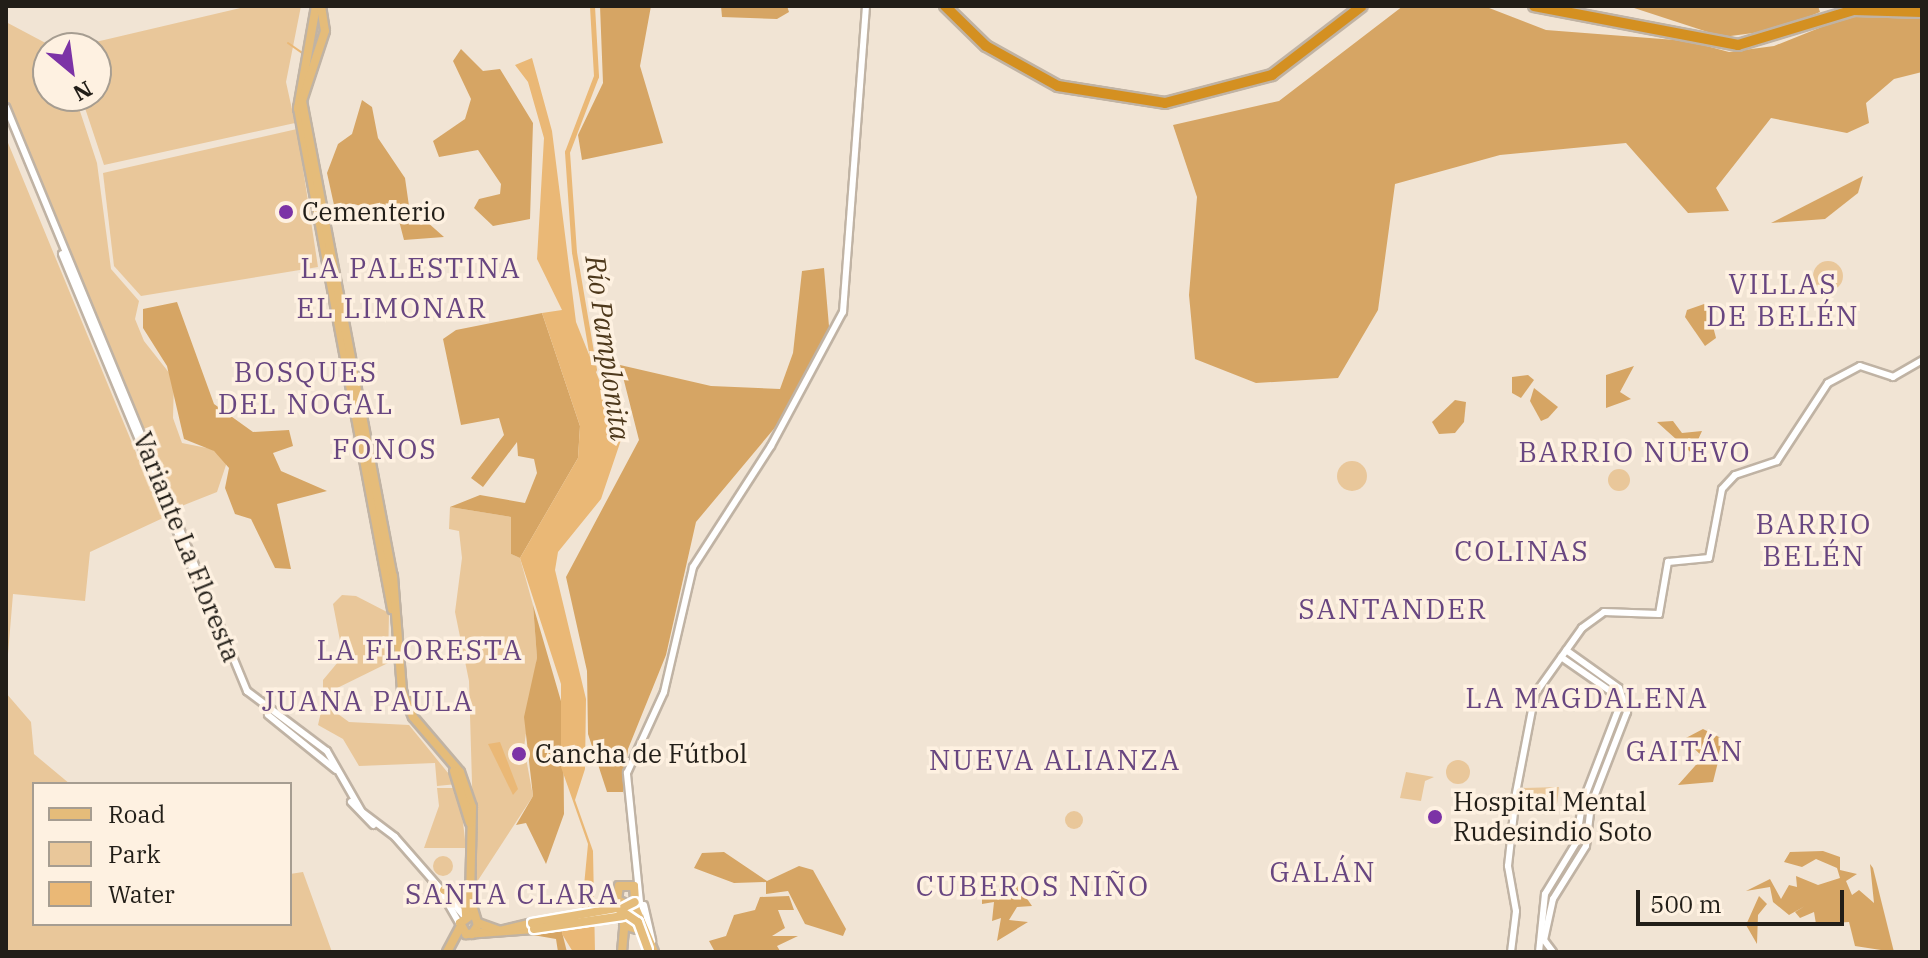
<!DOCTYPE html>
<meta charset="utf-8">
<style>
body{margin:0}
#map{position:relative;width:1928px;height:958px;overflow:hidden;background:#f1e4d4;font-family:"IBM Plex Serif",serif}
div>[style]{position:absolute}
.green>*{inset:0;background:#e9c79a}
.round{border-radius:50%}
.forest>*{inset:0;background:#d6a564}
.water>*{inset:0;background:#eab876}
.stream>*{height:2px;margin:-1px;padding:0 1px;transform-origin:1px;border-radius:1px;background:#eab876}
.canal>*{height:4px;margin:-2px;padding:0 2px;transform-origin:2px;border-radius:2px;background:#eab876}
.river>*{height:5px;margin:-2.5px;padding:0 2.5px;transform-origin:2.5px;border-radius:2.5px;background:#eab876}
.roads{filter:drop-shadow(2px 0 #c0b3a4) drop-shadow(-2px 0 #c0b3a4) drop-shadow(0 2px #c0b3a4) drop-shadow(0 -2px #c0b3a4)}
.secondary>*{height:6px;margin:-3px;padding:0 3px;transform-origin:3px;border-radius:3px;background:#fff}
.primary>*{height:8px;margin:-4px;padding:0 4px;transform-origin:4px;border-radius:4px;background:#e5bc7a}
.highway>*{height:10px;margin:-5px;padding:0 5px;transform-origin:5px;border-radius:5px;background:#d49021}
.bridges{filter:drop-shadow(2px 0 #fff) drop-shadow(-2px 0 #fff) drop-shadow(0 2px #fff) drop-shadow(0 -2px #fff)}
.primary-bridge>*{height:8px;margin:-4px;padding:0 4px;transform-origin:4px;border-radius:4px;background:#e5bc7a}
.dots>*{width:22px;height:22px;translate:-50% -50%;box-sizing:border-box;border:4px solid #fef1e1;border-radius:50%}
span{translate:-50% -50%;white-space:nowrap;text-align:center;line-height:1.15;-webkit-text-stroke:7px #fef1e1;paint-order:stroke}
.poi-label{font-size:26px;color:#221e18}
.left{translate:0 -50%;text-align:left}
.street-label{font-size:26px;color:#221e18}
.neighbourhood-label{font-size:28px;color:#684680;letter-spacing:2px}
.water-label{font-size:28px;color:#4d381b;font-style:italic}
.frame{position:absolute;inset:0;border:8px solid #221e18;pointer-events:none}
.legend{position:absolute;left:32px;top:782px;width:260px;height:144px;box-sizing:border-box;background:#fef1e1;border:2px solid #a69d91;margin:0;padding:10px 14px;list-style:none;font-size:24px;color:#221e18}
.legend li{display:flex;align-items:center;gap:16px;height:40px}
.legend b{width:40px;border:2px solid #a69d91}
.north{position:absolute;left:32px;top:32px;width:80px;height:80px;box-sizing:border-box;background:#fef1e1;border:2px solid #a69d91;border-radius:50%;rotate:151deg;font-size:22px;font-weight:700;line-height:32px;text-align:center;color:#221e18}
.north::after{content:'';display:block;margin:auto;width:28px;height:36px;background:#7c33a6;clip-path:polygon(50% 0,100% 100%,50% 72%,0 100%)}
.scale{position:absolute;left:1636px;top:890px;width:208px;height:36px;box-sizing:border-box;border:4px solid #221e18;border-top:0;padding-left:10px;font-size:24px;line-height:28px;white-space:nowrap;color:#221e18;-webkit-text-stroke:6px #fef1e1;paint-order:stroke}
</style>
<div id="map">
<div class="green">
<i style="clip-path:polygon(249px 6px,301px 6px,286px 82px,295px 123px,104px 165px,81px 96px,96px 96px,96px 48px,70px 48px)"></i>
<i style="clip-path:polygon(6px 22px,55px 48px,48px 48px,48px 96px,75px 96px,97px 163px,111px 269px,139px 301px,135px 319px,144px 341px,174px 379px,173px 418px,182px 443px,212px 449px,227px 462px,217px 492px,174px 509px,6px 104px)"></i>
<i style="clip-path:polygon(297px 129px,318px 267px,141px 296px,114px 266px,103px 173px)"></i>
<i style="clip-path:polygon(6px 138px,163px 518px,90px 552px,85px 601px,13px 594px,6px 678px)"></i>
<i class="round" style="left:1813px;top:261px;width:30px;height:30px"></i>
<i class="round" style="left:1337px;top:461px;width:30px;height:30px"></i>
<i class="round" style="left:1608px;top:469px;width:22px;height:22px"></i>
<i style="clip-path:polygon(450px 507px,511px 517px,511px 554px,520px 558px,533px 605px,537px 658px,524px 747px,533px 796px,475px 885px,469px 681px,455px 612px,462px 558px,459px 531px,449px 529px)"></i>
<i style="clip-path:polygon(356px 596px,389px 613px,388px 663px,323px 695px,323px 680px,343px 656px,333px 604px,342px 595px)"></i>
<i style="clip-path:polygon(6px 693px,31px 722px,34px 754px,70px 784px,34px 784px,34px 924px,290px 924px,290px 874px,303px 872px,332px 952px,6px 952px)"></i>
<i style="clip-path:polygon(323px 703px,349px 722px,409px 725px,457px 784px,437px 786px,435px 763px,359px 766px,343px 739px,318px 725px)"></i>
<i class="round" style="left:1446px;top:760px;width:24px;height:24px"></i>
<i style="clip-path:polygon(1406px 772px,1434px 777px,1425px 781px,1421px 801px,1400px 798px)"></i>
<i style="clip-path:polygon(1559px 787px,1557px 804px,1519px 803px,1520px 788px)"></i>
<i style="clip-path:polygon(437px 788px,459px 788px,466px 848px,424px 848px,439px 806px)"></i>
<i class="round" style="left:1065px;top:811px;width:18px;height:18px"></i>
<i class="round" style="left:433px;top:856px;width:20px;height:20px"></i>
</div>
<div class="forest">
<i style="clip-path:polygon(600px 6px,651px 6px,640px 66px,663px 143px,582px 160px,578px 135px,603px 83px)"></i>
<i style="clip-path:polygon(721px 6px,787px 6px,789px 12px,777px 19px,722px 17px)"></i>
<i style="clip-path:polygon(1403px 6px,1484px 6px,1546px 30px,1688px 41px,1729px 52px,1774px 46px,1849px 16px,1922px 17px,1922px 72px,1894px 79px,1866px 103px,1869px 123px,1847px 133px,1771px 118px,1716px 188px,1729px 211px,1688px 213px,1626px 143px,1500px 155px,1395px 184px,1378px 310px,1338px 378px,1256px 383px,1195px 359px,1189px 295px,1197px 197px,1173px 125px,1279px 101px)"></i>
<i style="clip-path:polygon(1628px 6px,1818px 6px,1820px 12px,1776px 30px,1723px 37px)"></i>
<i style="clip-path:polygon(461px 49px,483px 71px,500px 69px,533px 123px,530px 219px,493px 226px,474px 208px,479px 199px,500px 194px,501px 184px,478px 150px,439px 157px,433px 141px,465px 119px,471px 99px,453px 61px)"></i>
<i style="clip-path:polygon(362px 100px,372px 107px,378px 138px,405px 178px,409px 206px,444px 237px,404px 240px,398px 217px,354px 204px,343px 214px,334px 205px,327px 173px,338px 144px,352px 134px)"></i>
<i style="clip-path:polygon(1863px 176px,1858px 193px,1825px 219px,1771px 223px)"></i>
<i style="clip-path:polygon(824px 268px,830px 338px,778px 424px,696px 522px,666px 655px,628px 749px,623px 792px,607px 792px,588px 734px,587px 671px,566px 577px,639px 440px,620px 365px,711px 386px,780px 389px,793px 353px,802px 271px)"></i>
<i style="clip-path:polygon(177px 302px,214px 404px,253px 432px,289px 430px,293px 446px,273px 453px,281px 471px,327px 491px,277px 504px,291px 569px,275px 568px,251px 519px,235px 514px,225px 488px,229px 468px,214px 451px,184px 439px,167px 366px,143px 328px,143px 309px)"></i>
<i style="clip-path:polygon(1707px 303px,1716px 338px,1705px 346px,1685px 317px,1687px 310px)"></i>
<i style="clip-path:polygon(542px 313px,580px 426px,578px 458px,520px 558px,511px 554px,511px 517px,450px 507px,480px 495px,525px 503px,537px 473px,534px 459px,518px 456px,517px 442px,483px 487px,471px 478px,504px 435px,499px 418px,461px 425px,443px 339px,456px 330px)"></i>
<i style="clip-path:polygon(1634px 366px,1620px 392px,1631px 399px,1606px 408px,1606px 375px)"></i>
<i style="clip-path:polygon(1528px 375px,1534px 380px,1521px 398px,1512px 393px,1512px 377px)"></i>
<i style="clip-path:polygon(1534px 388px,1558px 407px,1548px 418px,1541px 421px,1530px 401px)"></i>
<i style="clip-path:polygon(1455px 400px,1466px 402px,1464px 422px,1455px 433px,1439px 434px,1432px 422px)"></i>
<i style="clip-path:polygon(1673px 421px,1682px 433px,1702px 431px,1697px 442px,1706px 445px,1697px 458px,1657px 422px)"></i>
<i style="clip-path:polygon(533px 605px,563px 708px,564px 814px,546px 864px,526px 823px,516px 825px,533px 796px,524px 717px,537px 658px)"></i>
<i style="clip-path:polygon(1703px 729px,1723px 739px,1717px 759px,1726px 762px,1718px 762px,1713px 782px,1678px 785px,1703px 757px,1684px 739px)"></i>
<i style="clip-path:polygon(1823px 851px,1840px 857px,1840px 870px,1857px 874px,1846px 881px,1852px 895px,1859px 890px,1874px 903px,1870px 864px,1873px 868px,1894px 952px,1855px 946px,1849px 922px,1816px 924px,1814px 912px,1800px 918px,1795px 912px,1805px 906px,1789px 915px,1773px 902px,1770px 887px,1746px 891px,1770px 879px,1781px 899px,1789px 885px,1797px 887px,1796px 876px,1818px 885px,1840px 878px,1837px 868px,1816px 859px,1802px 867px,1784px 862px,1790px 852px)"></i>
<i style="clip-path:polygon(724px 852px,767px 881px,799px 866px,813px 870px,846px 929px,843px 936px,805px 924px,788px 891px,766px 894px,766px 882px,734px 883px,694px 868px,702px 853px)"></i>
<i style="clip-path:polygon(1015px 881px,1032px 906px,1017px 907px,1009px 920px,1028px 922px,997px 941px,1001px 918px,992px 921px,994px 902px,982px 904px,982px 898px)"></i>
<i style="clip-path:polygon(789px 896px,794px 910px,778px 910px,785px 928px,772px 936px,798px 936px,777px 946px,780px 951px,715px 952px,709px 941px,726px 936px,734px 915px,755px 910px,760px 897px)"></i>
<i style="clip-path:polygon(1759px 896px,1767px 904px,1758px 915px,1757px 944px,1746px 925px)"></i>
<i style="clip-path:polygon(561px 928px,567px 952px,558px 952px,556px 939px,527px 934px)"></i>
</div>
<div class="water">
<i style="clip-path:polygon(532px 58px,552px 131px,576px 322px,622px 437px,601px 499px,558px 552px,555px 570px,586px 699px,585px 769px,575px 800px,593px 851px,595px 952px,573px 952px,562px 934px,563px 913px,581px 917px,588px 844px,561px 767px,561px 684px,520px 558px,578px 458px,580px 426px,542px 313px,562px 310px,537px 259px,544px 138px,528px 82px,515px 65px)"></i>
<i style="clip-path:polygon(500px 742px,518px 789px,513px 795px,488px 744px)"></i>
</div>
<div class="stream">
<i style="left:288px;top:43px;width:19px;rotate:35deg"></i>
</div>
<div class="canal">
<i style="left:1570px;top:658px;width:42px;rotate:36.3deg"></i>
<i style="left:1556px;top:881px;width:47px;rotate:-56.3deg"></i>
<i style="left:1582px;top:842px;width:36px;rotate:-85deg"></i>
<i style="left:1585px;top:806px;width:95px;rotate:-67.2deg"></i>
<i style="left:1622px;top:718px;width:25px;rotate:-104deg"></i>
</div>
<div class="river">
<i style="left:592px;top:6px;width:70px;rotate:86.7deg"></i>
<i style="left:596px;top:76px;width:81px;rotate:110.9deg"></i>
<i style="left:567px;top:152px;width:100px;rotate:86deg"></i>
<i style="left:574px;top:252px;width:119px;rotate:80.3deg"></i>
</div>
<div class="roads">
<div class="secondary">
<i style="left:6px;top:107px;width:632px;rotate:67.58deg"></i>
<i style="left:247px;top:691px;width:100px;rotate:36.9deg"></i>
<i style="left:327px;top:751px;width:70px;rotate:60.2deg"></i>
<i style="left:362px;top:812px;width:41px;rotate:37.1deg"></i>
<i style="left:395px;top:837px;width:106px;rotate:48.8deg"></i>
<i style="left:62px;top:254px;width:405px;rotate:67.5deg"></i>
<i style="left:268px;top:715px;width:87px;rotate:39deg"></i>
<i style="left:1515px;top:798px;width:106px;rotate:-79.1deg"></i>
<i style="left:1535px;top:694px;width:81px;rotate:-54.5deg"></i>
<i style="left:1582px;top:628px;width:27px;rotate:-36deg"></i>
<i style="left:1604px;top:612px;width:55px;rotate:2.1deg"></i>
<i style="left:1659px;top:614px;width:53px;rotate:-80.2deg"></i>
<i style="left:1668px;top:562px;width:41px;rotate:-5.6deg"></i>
<i style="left:1709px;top:558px;width:70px;rotate:-79.3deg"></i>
<i style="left:1722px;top:489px;width:19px;rotate:-47deg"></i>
<i style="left:1735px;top:475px;width:44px;rotate:-18.4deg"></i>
<i style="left:1777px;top:461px;width:93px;rotate:-56.8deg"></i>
<i style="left:1828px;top:383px;width:36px;rotate:-28deg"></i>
<i style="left:1860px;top:366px;width:35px;rotate:18deg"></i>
<i style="left:1893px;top:377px;width:34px;rotate:-30deg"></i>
<i style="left:351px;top:802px;width:32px;rotate:46deg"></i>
<i style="left:443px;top:895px;width:34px;rotate:60deg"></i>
<i style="left:644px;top:905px;width:37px;rotate:77deg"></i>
<i style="left:641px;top:912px;width:140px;rotate:-95.8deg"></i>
<i style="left:627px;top:773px;width:89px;rotate:-65.4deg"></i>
<i style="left:664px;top:692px;width:128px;rotate:-76.9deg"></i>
<i style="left:693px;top:567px;width:144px;rotate:-57.2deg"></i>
<i style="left:771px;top:446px;width:152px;rotate:-61.8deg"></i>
<i style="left:843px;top:312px;width:307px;rotate:-85.7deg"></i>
<i style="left:1511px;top:952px;width:41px;rotate:-83deg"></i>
<i style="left:1516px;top:911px;width:46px;rotate:-100.1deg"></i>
<i style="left:1508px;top:866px;width:71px;rotate:-83.6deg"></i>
<i style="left:1539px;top:952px;width:58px;rotate:-84.1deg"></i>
<i style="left:1545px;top:894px;width:60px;rotate:-58.7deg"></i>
<i style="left:1576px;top:843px;width:39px;rotate:-81deg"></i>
<i style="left:1582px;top:804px;width:101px;rotate:-69deg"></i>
<i style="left:1618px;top:710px;width:18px;rotate:-106deg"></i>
<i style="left:1613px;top:693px;width:63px;rotate:-145.3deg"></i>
<i style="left:1553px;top:952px;width:15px;rotate:-127deg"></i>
<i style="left:1544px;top:940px;width:42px;rotate:-77.6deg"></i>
<i style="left:1553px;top:899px;width:62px;rotate:-58.1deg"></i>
<i style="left:1586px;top:846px;width:41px;rotate:-83deg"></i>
<i style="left:1591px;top:805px;width:100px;rotate:-68.8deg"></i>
<i style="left:1627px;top:712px;width:25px;rotate:-108deg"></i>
<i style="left:1619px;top:688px;width:65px;rotate:-144.4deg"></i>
</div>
<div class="primary">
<i style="left:316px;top:6px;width:104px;rotate:100deg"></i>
<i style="left:298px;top:108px;width:510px;rotate:79.37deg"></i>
<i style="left:321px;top:6px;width:25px;rotate:81deg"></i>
<i style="left:325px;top:31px;width:74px;rotate:108.2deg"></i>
<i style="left:302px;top:101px;width:484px;rotate:79.2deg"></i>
<i style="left:393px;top:576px;width:115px;rotate:85.5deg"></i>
<i style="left:402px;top:691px;width:28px;rotate:67deg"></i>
<i style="left:413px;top:717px;width:72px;rotate:49.5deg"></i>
<i style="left:460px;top:772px;width:37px;rotate:71deg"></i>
<i style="left:472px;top:807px;width:92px;rotate:91.2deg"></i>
<i style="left:470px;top:899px;width:27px;rotate:73deg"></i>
<i style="left:478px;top:925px;width:11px;rotate:124deg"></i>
<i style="left:454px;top:771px;width:54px;rotate:72.9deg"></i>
<i style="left:444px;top:890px;width:22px;rotate:21deg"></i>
<i style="left:465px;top:900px;width:16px;rotate:86deg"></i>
<i style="left:630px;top:906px;width:14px;rotate:-155deg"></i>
<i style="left:617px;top:900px;width:14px;rotate:-82deg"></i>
<i style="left:619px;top:886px;width:15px"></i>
<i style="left:634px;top:886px;width:16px;rotate:86deg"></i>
<i style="left:470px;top:916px;width:12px;rotate:145deg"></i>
<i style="left:460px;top:923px;width:13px;rotate:61deg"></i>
<i style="left:466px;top:934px;width:68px;rotate:-4.2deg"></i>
<i style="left:478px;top:923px;width:23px;rotate:20deg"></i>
<i style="left:500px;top:931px;width:33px;rotate:-14deg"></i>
<i style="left:624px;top:925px;width:13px;rotate:18deg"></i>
<i style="left:447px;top:952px;width:27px;rotate:-62deg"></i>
<i style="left:622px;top:952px;width:36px;rotate:-85deg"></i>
<i style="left:625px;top:916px;width:13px;rotate:-42deg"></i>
<i style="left:635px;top:907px;width:49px;rotate:67.1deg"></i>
</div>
<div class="highway">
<i style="left:945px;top:6px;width:57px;rotate:44.3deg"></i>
<i style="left:986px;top:46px;width:82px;rotate:29.1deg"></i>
<i style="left:1058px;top:86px;width:108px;rotate:9deg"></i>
<i style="left:1165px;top:103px;width:111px;rotate:-14.7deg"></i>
<i style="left:1272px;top:75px;width:113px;rotate:-37.5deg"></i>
<i style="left:1534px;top:6px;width:208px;rotate:10.8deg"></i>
<i style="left:1738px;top:45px;width:121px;rotate:-16.8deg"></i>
<i style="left:1854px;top:10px;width:68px;rotate:1.7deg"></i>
</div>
</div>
<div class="bridges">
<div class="primary-bridge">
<i style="left:623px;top:908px;width:13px;rotate:-27deg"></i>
<i style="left:532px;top:923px;width:86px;rotate:-10deg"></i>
<i style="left:617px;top:908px;width:25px;rotate:34deg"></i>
<i style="left:638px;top:922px;width:29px;rotate:70deg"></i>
<i style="left:534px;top:929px;width:90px;rotate:-8.3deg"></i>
</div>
</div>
<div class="dots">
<i style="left:286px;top:212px;background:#7c33a6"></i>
<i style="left:519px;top:754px;background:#7c33a6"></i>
<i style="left:1435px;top:817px;background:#7c33a6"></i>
</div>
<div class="poi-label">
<span class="left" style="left:302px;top:212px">Cementerio</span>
<span class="left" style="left:535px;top:754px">Cancha de Fútbol</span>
<span class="left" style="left:1453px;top:817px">Hospital Mental<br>Rudesindio Soto</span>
</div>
<div class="street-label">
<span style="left:187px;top:547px;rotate:68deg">Variante La Floresta</span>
</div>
<div class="neighbourhood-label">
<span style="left:411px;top:268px">LA PALESTINA</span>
<span style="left:1783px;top:300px">VILLAS<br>DE BELÉN</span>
<span style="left:392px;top:308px">EL LIMONAR</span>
<span style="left:306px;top:388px">BOSQUES<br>DEL NOGAL</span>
<span style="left:385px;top:449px">FONOS</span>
<span style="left:1635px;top:452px">BARRIO NUEVO</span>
<span style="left:1814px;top:540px">BARRIO<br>BELÉN</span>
<span style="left:1522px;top:551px">COLINAS</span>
<span style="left:1393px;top:609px">SANTANDER</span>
<span style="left:420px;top:650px">LA FLORESTA</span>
<span style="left:1587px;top:698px">LA MAGDALENA</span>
<span style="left:368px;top:701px">JUANA PAULA</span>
<span style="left:1685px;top:751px">GAITÁN</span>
<span style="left:1055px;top:760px">NUEVA ALIANZA</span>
<span style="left:1323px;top:872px">GALÁN</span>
<span style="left:1033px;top:886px">CUBEROS NIÑO</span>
<span style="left:512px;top:894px">SANTA CLARA</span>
</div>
<div class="water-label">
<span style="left:608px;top:348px;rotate:82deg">Río Pamplonita</span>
</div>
<div class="frame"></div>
<ul class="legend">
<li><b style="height:10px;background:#e5bc7a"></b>Road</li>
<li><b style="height:22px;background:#e9c79a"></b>Park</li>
<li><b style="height:22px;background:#eab876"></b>Water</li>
</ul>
<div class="north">N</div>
<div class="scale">500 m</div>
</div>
